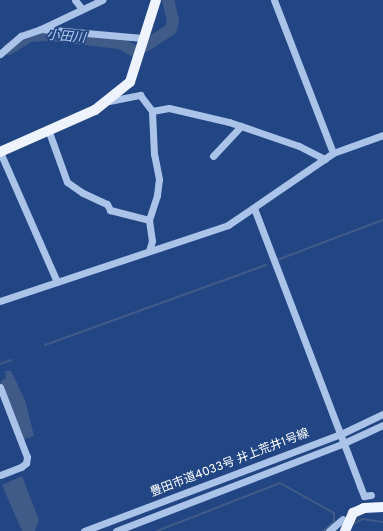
<!DOCTYPE html>
<meta charset="utf-8">
<style>
body{margin:0}
#map{position:relative;width:383px;height:531px;overflow:hidden;background:#224684;font-family:Overpass,"Noto Sans JP",sans-serif}
div>[style]{position:absolute}
.water>*{inset:0;background:#415b88}
.stream>*{height:2px;margin:-1px;padding:0 1px;transform-origin:1px;border-radius:1px;background:#415b88}
.river>*{height:12px;margin:-6px;padding:0 6px;transform-origin:6px;border-radius:6px;background:#415b88}
.minor>*{height:7px;margin:-3.5px;padding:0 3.5px;transform-origin:3.5px;border-radius:3.5px;background:#abc3e8}
.major>*{height:10px;margin:-5px;padding:0 5px;transform-origin:5px;border-radius:5px;background:#eef3fe}
span{translate:-50% -50%;white-space:nowrap;text-align:center;line-height:1.15;-webkit-text-stroke:3.5px #224684;paint-order:stroke}
.street-label{font-size:12px;color:#fff}
.water-label{font-size:13px;color:#b7cdf0;font-style:italic}
</style>
<div id="map">
<div class="water">
<i style="clip-path:polygon(5px 371px,11px 371px,25px 400px,34px 436px,22px 440px,0 382px,6px 378px)"></i>
<i style="clip-path:polygon(22px 476px,39px 520px,35px 531px,22px 531px,2px 485px)"></i>
</div>
<div class="stream">
<i style="left:277px;top:260px;width:113px;rotate:-20.7deg"></i>
<i style="left:45px;top:345px;width:235px;rotate:-19.9deg"></i>
<i style="left:0;top:364px;width:12px;rotate:-20deg"></i>
<i style="left:353px;top:524px;width:11px;rotate:-27deg"></i>
<i style="left:363px;top:519px;width:20px;rotate:9deg"></i>
<i style="left:157px;top:531px;width:132px;rotate:-21.3deg"></i>
<i style="left:280px;top:483px;width:62px;rotate:29.1deg"></i>
<i style="left:334px;top:513px;width:8px;rotate:90deg"></i>
<i style="left:323px;top:531px;width:16px;rotate:-40deg"></i>
</div>
<div class="river">
<i style="left:145px;top:46px;width:31px;rotate:-33deg"></i>
<i style="left:171px;top:29px;width:8px;rotate:-76deg"></i>
<i style="left:173px;top:21px;width:22px;rotate:-103deg"></i>
<i style="left:9px;top:49px;width:24px;rotate:-33deg"></i>
<i style="left:29px;top:36px;width:20px;rotate:-3deg"></i>
<i style="left:49px;top:35px;width:71px;rotate:6.4deg"></i>
<i style="left:120px;top:43px;width:18px;rotate:29deg"></i>
</div>
<div class="minor">
<i style="left:75px;top:0;width:11px;rotate:52deg"></i>
<i style="left:274px;top:0;width:164px;rotate:68.9deg"></i>
<i style="left:41px;top:29px;width:68px;rotate:-25.4deg"></i>
<i style="left:0;top:54px;width:28px;rotate:-41deg"></i>
<i style="left:21px;top:36px;width:21px;rotate:-19deg"></i>
<i style="left:41px;top:29px;width:102px;rotate:5deg"></i>
<i style="left:109px;top:101px;width:32px;rotate:-11deg"></i>
<i style="left:140px;top:95px;width:20px;rotate:53deg"></i>
<i style="left:152px;top:111px;width:17px;rotate:-10deg"></i>
<i style="left:169px;top:108px;width:62px;rotate:13.1deg"></i>
<i style="left:229px;top:122px;width:74px;rotate:18.9deg"></i>
<i style="left:299px;top:146px;width:29px;rotate:27deg"></i>
<i style="left:49px;top:132px;width:53px;rotate:70.2deg"></i>
<i style="left:67px;top:182px;width:19px;rotate:35deg"></i>
<i style="left:83px;top:193px;width:26px;rotate:25deg"></i>
<i style="left:107px;top:204px;width:7px;rotate:63deg"></i>
<i style="left:110px;top:210px;width:40px;rotate:14.4deg"></i>
<i style="left:149px;top:220px;width:21px;rotate:82deg"></i>
<i style="left:152px;top:241px;width:10px;rotate:107deg"></i>
<i style="left:0;top:152px;width:142px;rotate:66.3deg"></i>
<i style="left:213px;top:156px;width:41px;rotate:-47deg"></i>
<i style="left:254px;top:208px;width:298px;rotate:69.1deg"></i>
<i style="left:360px;top:486px;width:11px;rotate:68deg"></i>
<i style="left:364px;top:496px;width:7px;rotate:-8deg"></i>
<i style="left:149px;top:220px;width:26px;rotate:-72deg"></i>
<i style="left:157px;top:195px;width:16px;rotate:-83deg"></i>
<i style="left:159px;top:179px;width:25px;rotate:-101deg"></i>
<i style="left:154px;top:154px;width:43px;rotate:-92.7deg"></i>
<i style="left:0;top:301px;width:240px;rotate:-18.4deg"></i>
<i style="left:228px;top:225px;width:127px;rotate:-34.4deg"></i>
<i style="left:333px;top:153px;width:53px;rotate:-19.8deg"></i>
<i style="left:0;top:387px;width:75px;rotate:68.9deg"></i>
<i style="left:27px;top:457px;width:6px;rotate:99deg"></i>
<i style="left:26px;top:463px;width:6px;rotate:141deg"></i>
<i style="left:21px;top:467px;width:22px;rotate:159deg"></i>
<i style="left:84px;top:531px;width:275px;rotate:-20.7deg"></i>
<i style="left:341px;top:434px;width:47px;rotate:-25.5deg"></i>
<i style="left:116px;top:531px;width:244px;rotate:-21.1deg"></i>
<i style="left:344px;top:443px;width:43px;rotate:-24.8deg"></i>
<i style="left:329px;top:531px;width:18px;rotate:-41deg"></i>
</div>
<div class="major">
<i style="left:0;top:152px;width:104px;rotate:-23.9deg"></i>
<i style="left:95px;top:110px;width:45px;rotate:-38.7deg"></i>
<i style="left:130px;top:82px;width:86px;rotate:-72.4deg"></i>
<i style="left:345px;top:531px;width:20px;rotate:-66deg"></i>
<i style="left:353px;top:513px;width:12px;rotate:-24deg"></i>
<i style="left:364px;top:508px;width:19px;rotate:-3deg"></i>
</div>
<div class="street-label">
<span style="left:230px;top:464px;rotate:-21deg">豊田市道4033号 井上荒井1号線</span>
</div>
<div class="water-label">
<span style="left:66px;top:38px;rotate:5deg">小田川</span>
</div>
</div>
